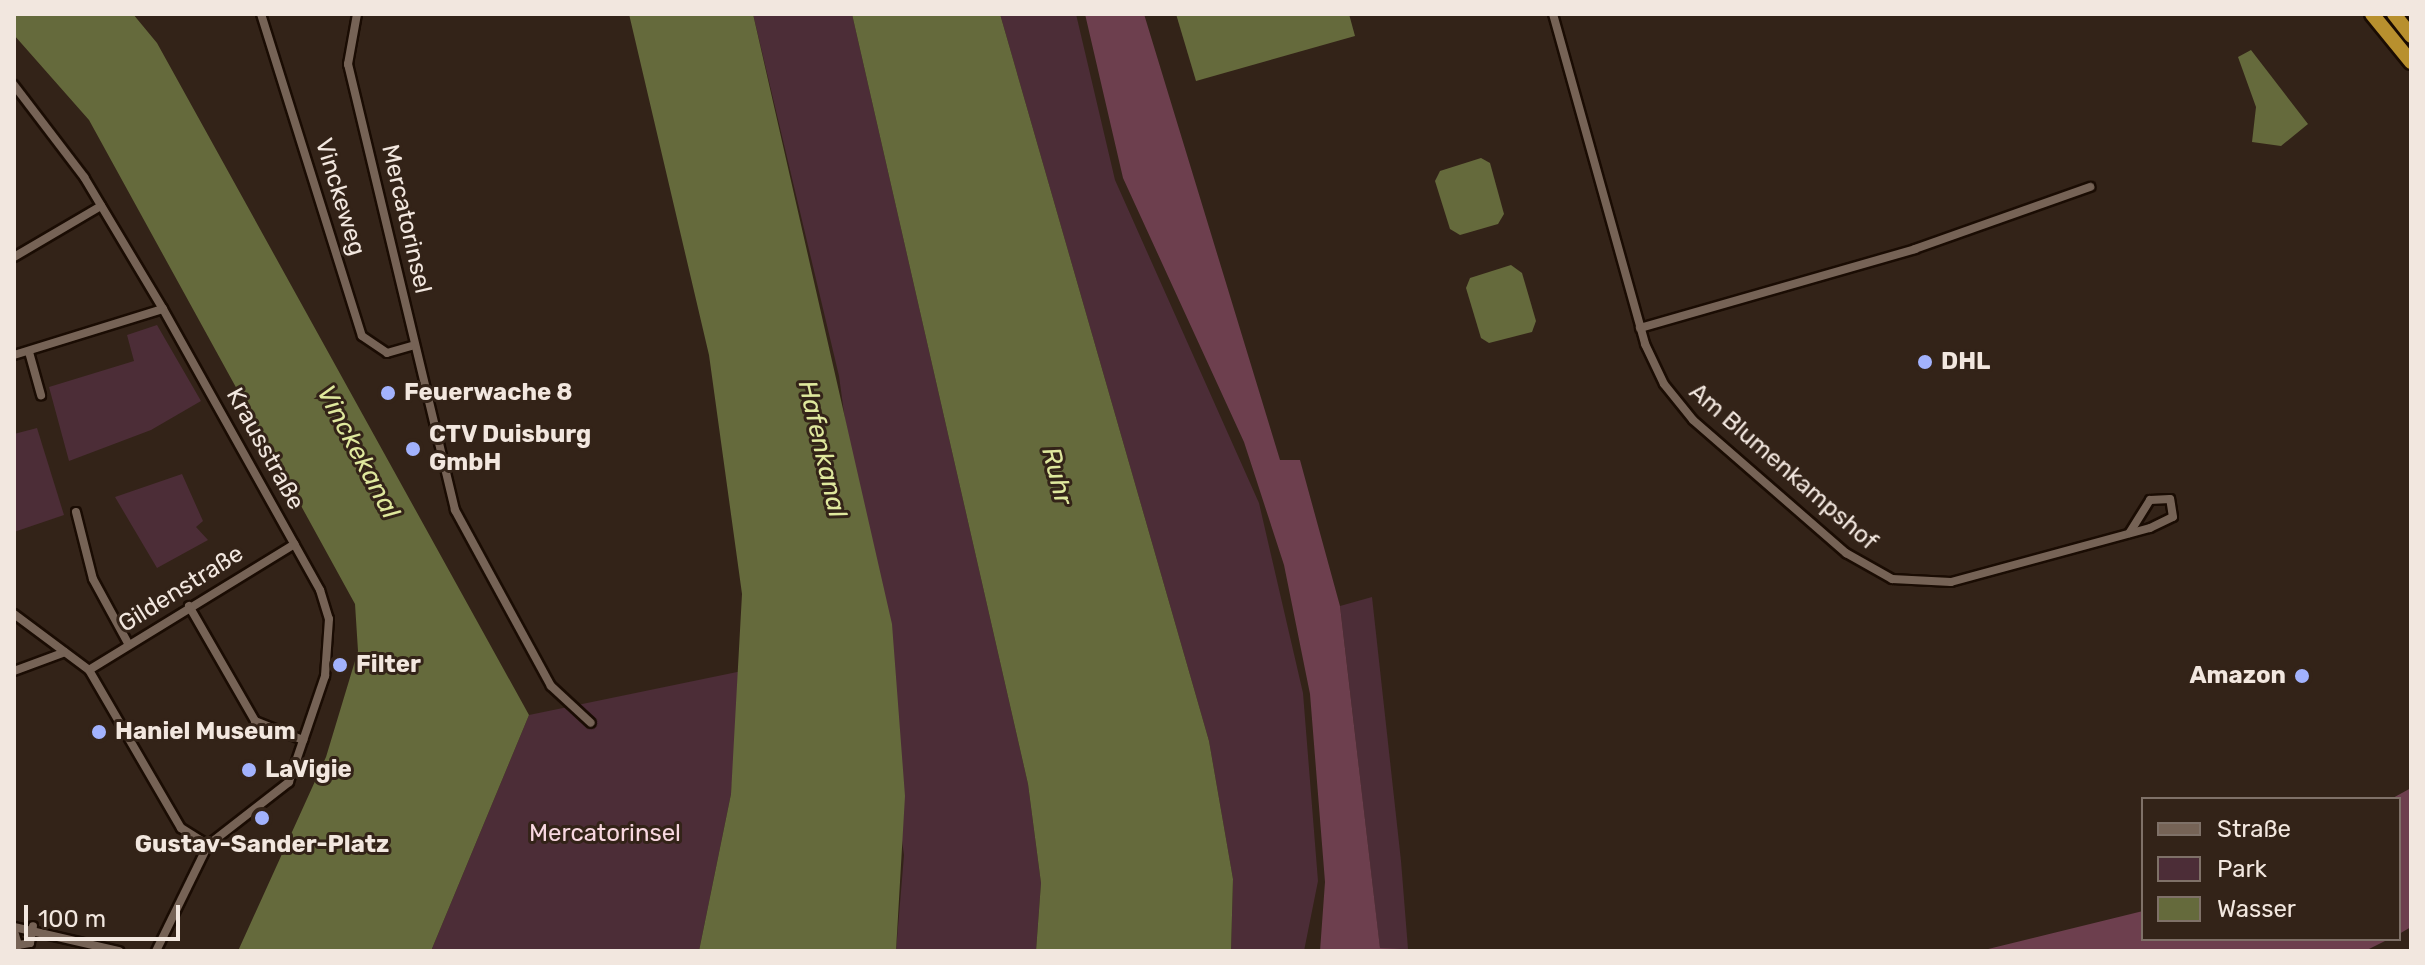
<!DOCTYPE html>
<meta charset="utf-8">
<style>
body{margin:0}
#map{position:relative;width:2425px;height:965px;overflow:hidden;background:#332318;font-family:Rubik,sans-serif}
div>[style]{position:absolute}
.green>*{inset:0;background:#4c2d37}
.forest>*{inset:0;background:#6d3f4e}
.water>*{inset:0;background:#656a3c}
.roads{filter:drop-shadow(2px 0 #1a0c03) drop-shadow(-2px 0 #1a0c03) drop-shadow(0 2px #1a0c03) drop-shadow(0 -2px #1a0c03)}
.minor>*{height:8px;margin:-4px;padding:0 4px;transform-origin:4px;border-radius:4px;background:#766356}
.motorway>*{height:14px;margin:-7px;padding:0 7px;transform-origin:7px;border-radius:7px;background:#b8902e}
.dots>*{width:22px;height:22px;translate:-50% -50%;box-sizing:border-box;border:4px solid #332318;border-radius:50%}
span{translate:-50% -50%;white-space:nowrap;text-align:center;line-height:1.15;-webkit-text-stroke:6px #332318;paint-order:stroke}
.street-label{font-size:24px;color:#f2e7df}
.poi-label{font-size:24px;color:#f2e7df;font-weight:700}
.left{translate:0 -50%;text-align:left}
.right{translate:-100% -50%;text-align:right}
.park-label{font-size:24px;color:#f8d7e0}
.water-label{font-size:26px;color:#dfe89d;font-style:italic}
.frame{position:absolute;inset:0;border:16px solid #f2e7df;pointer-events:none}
.legend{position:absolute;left:2141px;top:797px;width:260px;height:144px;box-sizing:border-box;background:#332318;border:2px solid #7f7168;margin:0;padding:10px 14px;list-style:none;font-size:24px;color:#f2e7df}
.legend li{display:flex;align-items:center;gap:16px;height:40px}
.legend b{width:40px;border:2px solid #7f7168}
.scale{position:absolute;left:24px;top:905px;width:156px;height:36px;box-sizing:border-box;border:4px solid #f2e7df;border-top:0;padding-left:10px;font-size:24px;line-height:28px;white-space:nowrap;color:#f2e7df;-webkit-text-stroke:6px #332318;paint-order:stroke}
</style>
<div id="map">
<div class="green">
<i style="clip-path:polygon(753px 14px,852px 14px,1028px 784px,1041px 883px,1036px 951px,896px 951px,904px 855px,839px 376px)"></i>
<i style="clip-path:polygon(1000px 14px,1076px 14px,1115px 180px,1259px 503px,1303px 693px,1318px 881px,1304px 951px,1231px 951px,1233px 879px,1209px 741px)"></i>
<i style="clip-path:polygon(157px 325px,201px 401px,151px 430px,69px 461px,49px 387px,134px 361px,127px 335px)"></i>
<i style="clip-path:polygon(37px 428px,64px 515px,14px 532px,14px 434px)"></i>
<i style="clip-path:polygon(182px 474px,203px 521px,196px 527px,208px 540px,157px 568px,115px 497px)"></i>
<i style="clip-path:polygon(1372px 597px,1401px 861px,1408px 949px,1380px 949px,1340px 606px)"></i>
<i style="clip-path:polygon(742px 671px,731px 794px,699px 951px,431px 951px,529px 715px)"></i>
</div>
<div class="forest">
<i style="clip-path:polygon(1085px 14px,1144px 14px,1280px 460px,1300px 460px,1340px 606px,1380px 948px,1443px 951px,1320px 951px,1325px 882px,1310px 694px,1284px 565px,1244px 442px,1123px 178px)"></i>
<i style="clip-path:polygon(2411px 788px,2411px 927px,2399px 934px,2399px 799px,2391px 799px)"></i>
<i style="clip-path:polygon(2143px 911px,2143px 939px,2389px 939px,2365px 951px,1980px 951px)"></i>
</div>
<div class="water">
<i style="clip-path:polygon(14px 14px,133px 14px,157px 43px,529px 715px,431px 951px,238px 951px,326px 757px,358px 651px,355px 604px,89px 120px,14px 35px)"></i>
<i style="clip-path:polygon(629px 14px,753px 14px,892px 624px,905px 796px,896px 951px,699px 951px,731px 794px,742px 594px,709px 355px)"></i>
<i style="clip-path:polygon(852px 14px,1000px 14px,1209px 741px,1233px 879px,1231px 951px,1036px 951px,1041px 883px,1028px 784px)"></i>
<i style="clip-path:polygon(1176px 14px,1349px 14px,1355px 36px,1196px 81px)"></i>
<i style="clip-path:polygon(2251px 50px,2308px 124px,2281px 146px,2252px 142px,2256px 107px,2238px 57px)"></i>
<i style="clip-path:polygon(1481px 158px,1490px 163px,1504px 214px,1498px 224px,1460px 235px,1450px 229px,1435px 181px,1440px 171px)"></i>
<i style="clip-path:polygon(1511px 265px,1522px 273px,1536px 321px,1532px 332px,1489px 343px,1481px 338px,1466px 288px,1470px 278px)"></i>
</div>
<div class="roads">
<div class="minor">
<i style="left:261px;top:14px;width:337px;rotate:72.6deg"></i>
<i style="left:362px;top:336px;width:30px;rotate:34deg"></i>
<i style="left:387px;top:353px;width:29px;rotate:-16deg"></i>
<i style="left:357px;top:14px;width:51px;rotate:100.2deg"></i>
<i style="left:348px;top:64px;width:459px;rotate:76.5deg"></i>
<i style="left:455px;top:510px;width:200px;rotate:61.4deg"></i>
<i style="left:551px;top:686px;width:54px;rotate:42.8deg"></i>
<i style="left:1553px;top:14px;width:343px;rotate:74.4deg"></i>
<i style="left:1645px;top:344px;width:44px;rotate:64.6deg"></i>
<i style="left:1664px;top:384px;width:46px;rotate:51.1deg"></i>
<i style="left:1693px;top:420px;width:203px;rotate:41deg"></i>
<i style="left:1846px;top:553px;width:53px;rotate:29.5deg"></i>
<i style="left:1892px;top:579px;width:59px;rotate:2.9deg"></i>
<i style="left:1951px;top:582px;width:206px;rotate:-15.2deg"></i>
<i style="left:2150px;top:528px;width:25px;rotate:-26deg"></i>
<i style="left:2173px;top:517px;width:18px;rotate:-99deg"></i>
<i style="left:2170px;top:499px;width:20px;rotate:177deg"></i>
<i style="left:2150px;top:500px;width:39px;rotate:122deg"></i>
<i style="left:14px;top:85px;width:116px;rotate:52.7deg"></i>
<i style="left:84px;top:177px;width:154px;rotate:59.1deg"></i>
<i style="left:163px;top:309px;width:322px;rotate:60.8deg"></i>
<i style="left:320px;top:590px;width:30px;rotate:73deg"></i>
<i style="left:329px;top:619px;width:57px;rotate:94deg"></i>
<i style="left:325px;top:676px;width:112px;rotate:108.8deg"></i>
<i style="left:289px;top:782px;width:103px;rotate:142.1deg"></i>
<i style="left:208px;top:845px;width:118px;rotate:116.1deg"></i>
<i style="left:14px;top:257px;width:101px;rotate:-30.4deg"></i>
<i style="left:1640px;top:328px;width:286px;rotate:-16deg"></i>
<i style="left:1915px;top:249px;width:186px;rotate:-19.5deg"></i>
<i style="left:29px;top:352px;width:45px;rotate:74.4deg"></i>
<i style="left:14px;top:355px;width:156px;rotate:-17.2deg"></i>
<i style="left:76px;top:512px;width:69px;rotate:75.8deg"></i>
<i style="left:93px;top:579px;width:75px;rotate:61.4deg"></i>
<i style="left:189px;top:606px;width:133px;rotate:60.1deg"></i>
<i style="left:255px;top:721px;width:52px;rotate:21.6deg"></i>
<i style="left:14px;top:614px;width:94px;rotate:36.7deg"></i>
<i style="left:89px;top:670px;width:183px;rotate:59.8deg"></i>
<i style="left:181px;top:828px;width:32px;rotate:32deg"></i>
<i style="left:89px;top:670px;width:241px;rotate:-31.5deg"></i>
<i style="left:14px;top:671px;width:54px;rotate:-20.4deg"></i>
<i style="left:14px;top:927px;width:108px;rotate:12.9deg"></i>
<i style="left:14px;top:931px;width:15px;rotate:74deg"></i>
<i style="left:18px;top:945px;width:12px;rotate:-9deg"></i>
<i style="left:30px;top:943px;width:17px;rotate:-80deg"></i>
</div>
<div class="motorway">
<i style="left:2372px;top:14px;width:62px;rotate:50.9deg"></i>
<i style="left:2394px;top:14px;width:28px;rotate:52deg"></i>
</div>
</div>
<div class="dots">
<i style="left:1925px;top:362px;background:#a2b2fd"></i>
<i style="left:388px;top:393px;background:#a2b2fd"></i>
<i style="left:413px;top:449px;background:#a2b2fd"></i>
<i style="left:340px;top:665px;background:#a2b2fd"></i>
<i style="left:2302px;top:676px;background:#a2b2fd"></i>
<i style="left:99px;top:732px;background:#a2b2fd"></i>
<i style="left:249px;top:770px;background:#a2b2fd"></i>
<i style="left:262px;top:818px;background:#a2b2fd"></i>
</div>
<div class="street-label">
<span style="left:340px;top:197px;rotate:73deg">Vinckeweg</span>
<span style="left:406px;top:219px;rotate:77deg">Mercatorinsel</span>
<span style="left:265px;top:449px;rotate:61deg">Krausstraße</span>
<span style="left:1783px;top:467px;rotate:41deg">Am Blumenkampshof</span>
<span style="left:181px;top:589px;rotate:-32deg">Gildenstraße</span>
</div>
<div class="poi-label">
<span class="left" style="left:1941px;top:362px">DHL</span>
<span class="left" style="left:404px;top:393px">Feuerwache 8</span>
<span class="left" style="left:429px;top:449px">CTV Duisburg<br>GmbH</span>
<span class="left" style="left:356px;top:665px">Filter</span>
<span class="right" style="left:2286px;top:676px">Amazon</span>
<span class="left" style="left:115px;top:732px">Haniel Museum</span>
<span class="left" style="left:265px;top:770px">LaVigie</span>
<span style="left:262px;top:845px">Gustav-Sander-Platz</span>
</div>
<div class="park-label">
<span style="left:605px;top:834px">Mercatorinsel</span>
</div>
<div class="water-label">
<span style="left:822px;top:449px;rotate:77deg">Hafenkanal</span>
<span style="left:358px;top:452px;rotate:62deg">Vinckekanal</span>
<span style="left:1057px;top:476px;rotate:76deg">Ruhr</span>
</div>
<div class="frame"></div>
<ul class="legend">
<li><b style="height:10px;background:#766356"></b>Straße</li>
<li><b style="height:22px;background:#4c2d37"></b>Park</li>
<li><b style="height:22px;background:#656a3c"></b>Wasser</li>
</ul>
<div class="scale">100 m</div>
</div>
